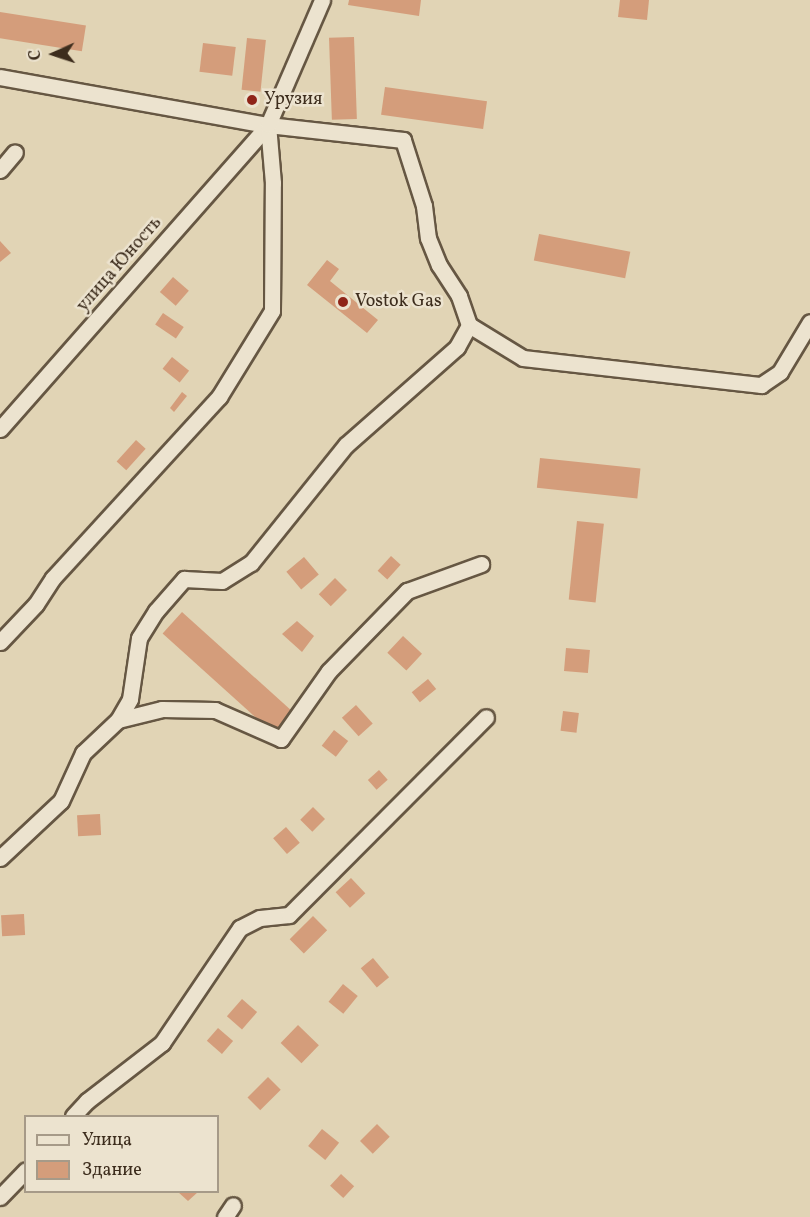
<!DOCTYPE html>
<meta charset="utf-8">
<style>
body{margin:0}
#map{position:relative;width:810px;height:1217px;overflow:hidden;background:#e1d4b5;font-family:Vollkorn,serif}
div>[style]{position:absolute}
.building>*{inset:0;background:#d49d7b;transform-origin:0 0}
.roads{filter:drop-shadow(2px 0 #665743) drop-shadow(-2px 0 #665743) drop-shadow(0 2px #665743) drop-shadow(0 -2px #665743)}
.minor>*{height:15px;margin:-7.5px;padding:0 7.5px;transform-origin:7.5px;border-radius:7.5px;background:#ece3cf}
.dots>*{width:16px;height:16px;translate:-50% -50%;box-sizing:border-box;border:3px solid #ece3cf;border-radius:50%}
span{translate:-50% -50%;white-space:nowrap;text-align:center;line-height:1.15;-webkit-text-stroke:5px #ece3cf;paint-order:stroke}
.poi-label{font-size:18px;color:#3d2d1d}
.left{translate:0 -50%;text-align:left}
.street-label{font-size:18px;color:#3d2d1d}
.legend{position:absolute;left:24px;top:1115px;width:195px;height:78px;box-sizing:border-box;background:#ece3cf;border:2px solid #a69a88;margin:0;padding:8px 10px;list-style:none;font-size:18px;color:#3d2d1d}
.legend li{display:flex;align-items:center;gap:12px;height:30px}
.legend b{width:30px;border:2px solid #a69a88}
.north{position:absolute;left:24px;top:24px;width:60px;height:60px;-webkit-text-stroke:4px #ece3cf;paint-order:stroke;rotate:267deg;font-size:16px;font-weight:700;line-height:24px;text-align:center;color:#3d2d1d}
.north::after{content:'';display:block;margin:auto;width:21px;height:27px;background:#3d2d1d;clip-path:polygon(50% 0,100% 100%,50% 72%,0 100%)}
</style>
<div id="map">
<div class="building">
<i style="clip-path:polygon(349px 0,421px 0,419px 16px,348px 5px)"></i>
<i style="clip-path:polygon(620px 0,649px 0,647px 20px,618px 17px)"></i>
<i style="left:0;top:12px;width:87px;height:26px;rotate:9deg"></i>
<i style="left:354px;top:37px;width:82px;height:25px;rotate:88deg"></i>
<i style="left:247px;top:38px;width:19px;height:52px;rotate:6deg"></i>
<i style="left:203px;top:43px;width:33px;height:29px;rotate:7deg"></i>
<i style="left:385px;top:87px;width:103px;height:28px;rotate:8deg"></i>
<i style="left:539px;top:234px;width:93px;height:27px;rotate:11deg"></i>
<i style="clip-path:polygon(0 241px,11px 253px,0 262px)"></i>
<i style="clip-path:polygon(327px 260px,339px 269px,330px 281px,378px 320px,367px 333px,307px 285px)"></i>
<i style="left:173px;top:277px;width:21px;height:20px;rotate:41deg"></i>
<i style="left:163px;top:313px;width:25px;height:14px;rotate:34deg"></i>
<i style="left:172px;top:357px;width:22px;height:15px;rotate:39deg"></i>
<i style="clip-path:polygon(182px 392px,187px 396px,174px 412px,170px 408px)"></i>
<i style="left:136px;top:440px;width:13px;height:29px;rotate:42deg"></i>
<i style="left:540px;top:458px;width:101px;height:30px;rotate:6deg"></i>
<i style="left:577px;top:521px;width:27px;height:79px;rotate:6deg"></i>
<i style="left:391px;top:556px;width:13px;height:20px;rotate:42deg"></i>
<i style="left:304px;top:557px;width:23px;height:23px;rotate:50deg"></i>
<i style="left:335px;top:578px;width:17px;height:23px;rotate:45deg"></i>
<i style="left:182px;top:612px;width:152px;height:29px;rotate:42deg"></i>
<i style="clip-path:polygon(297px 621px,314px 636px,302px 652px,282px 634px)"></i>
<i style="left:403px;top:636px;width:26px;height:23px;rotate:43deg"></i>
<i style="left:566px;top:648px;width:24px;height:23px;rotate:5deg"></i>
<i style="left:428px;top:679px;width:13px;height:21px;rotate:51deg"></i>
<i style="left:356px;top:705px;width:25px;height:19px;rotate:48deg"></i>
<i style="left:563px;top:711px;width:16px;height:20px;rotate:7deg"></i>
<i style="left:334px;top:730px;width:18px;height:20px;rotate:38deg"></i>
<i style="left:379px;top:770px;width:13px;height:15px;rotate:48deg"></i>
<i style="left:313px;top:807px;width:17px;height:18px;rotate:45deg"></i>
<i style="left:100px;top:814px;width:21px;height:23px;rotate:87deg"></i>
<i style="left:286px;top:827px;width:21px;height:17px;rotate:49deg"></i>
<i style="left:351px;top:878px;width:21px;height:21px;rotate:47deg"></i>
<i style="left:24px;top:914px;width:21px;height:23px;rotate:87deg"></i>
<i style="left:313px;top:916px;width:20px;height:33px;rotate:45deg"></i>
<i style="left:373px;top:958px;width:25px;height:16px;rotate:50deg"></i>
<i style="left:343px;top:984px;width:19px;height:23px;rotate:39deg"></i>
<i style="left:242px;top:999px;width:20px;height:23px;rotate:41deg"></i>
<i style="left:298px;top:1025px;width:29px;height:25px;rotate:44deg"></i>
<i style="left:218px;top:1028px;width:20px;height:17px;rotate:41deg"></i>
<i style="left:268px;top:1077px;width:18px;height:29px;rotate:45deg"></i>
<i style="left:377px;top:1124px;width:18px;height:24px;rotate:45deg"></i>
<i style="left:322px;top:1129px;width:22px;height:22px;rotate:39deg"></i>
<i style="left:341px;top:1174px;width:18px;height:16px;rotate:43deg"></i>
<i style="clip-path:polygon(178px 1192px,198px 1192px,188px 1201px)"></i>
</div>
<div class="roads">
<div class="minor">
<i style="left:0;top:77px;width:272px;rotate:10.2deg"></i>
<i style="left:268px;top:125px;width:136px;rotate:6.3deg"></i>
<i style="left:403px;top:140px;width:69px;rotate:72.3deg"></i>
<i style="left:424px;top:206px;width:32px;rotate:83deg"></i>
<i style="left:428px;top:238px;width:29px;rotate:68deg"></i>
<i style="left:439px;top:265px;width:37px;rotate:57deg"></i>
<i style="left:459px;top:296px;width:31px;rotate:71deg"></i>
<i style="left:469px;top:325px;width:63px;rotate:31.4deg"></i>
<i style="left:523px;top:358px;width:240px;rotate:6.5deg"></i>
<i style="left:761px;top:385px;width:23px;rotate:-34deg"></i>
<i style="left:780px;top:372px;width:58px;rotate:-59deg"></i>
<i style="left:0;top:170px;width:23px;rotate:-50deg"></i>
<i style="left:0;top:429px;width:405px;rotate:-48.6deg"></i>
<i style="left:0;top:642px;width:52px;rotate:-46.5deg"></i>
<i style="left:36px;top:604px;width:31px;rotate:-57deg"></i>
<i style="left:53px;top:578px;width:246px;rotate:-47.5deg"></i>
<i style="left:219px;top:397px;width:101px;rotate:-58.4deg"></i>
<i style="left:272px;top:311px;width:128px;rotate:-89.6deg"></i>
<i style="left:273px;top:183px;width:58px;rotate:-94.9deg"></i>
<i style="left:268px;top:125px;width:136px;rotate:-66.6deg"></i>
<i style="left:118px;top:720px;width:45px;rotate:-14deg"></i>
<i style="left:162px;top:709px;width:53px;rotate:1.1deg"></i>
<i style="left:215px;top:710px;width:72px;rotate:23.7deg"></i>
<i style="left:281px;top:739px;width:83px;rotate:-54.8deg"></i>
<i style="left:329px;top:671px;width:112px;rotate:-45.7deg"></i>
<i style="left:407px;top:591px;width:79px;rotate:-20deg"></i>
<i style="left:0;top:858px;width:83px;rotate:-43.1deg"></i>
<i style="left:61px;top:801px;width:53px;rotate:-65.4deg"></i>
<i style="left:83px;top:753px;width:48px;rotate:-43.3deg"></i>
<i style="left:118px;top:720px;width:24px;rotate:-60deg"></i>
<i style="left:130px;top:699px;width:62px;rotate:-81.6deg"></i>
<i style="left:139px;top:638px;width:32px;rotate:-58deg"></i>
<i style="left:156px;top:611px;width:43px;rotate:-48.8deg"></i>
<i style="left:184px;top:579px;width:38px;rotate:3deg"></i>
<i style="left:222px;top:581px;width:34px;rotate:-32deg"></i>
<i style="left:251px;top:563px;width:151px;rotate:-51.2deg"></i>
<i style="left:346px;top:445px;width:148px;rotate:-41.4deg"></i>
<i style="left:457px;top:347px;width:25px;rotate:-61deg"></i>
<i style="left:73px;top:1116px;width:21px;rotate:-47deg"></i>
<i style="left:87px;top:1101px;width:95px;rotate:-37.7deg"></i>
<i style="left:162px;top:1043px;width:139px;rotate:-55.9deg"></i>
<i style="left:240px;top:928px;width:22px;rotate:-27deg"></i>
<i style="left:260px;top:918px;width:29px;rotate:-6deg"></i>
<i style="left:289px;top:915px;width:279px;rotate:-45.1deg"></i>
<i style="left:0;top:1197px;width:37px;rotate:-46deg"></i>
<i style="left:225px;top:1217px;width:14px;rotate:-56deg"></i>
</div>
</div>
<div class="dots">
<i style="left:252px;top:100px;background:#8f2418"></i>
<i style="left:343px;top:302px;background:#8f2418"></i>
</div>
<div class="poi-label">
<span class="left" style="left:264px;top:100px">Урузия</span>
<span class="left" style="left:355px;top:302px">Vostok Gas</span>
</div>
<div class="street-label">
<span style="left:120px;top:265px;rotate:-49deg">улица Юность</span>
</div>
<ul class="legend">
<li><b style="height:8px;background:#ece3cf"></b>Улица</li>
<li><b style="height:16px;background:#d49d7b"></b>Здание</li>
</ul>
<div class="north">С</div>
</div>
